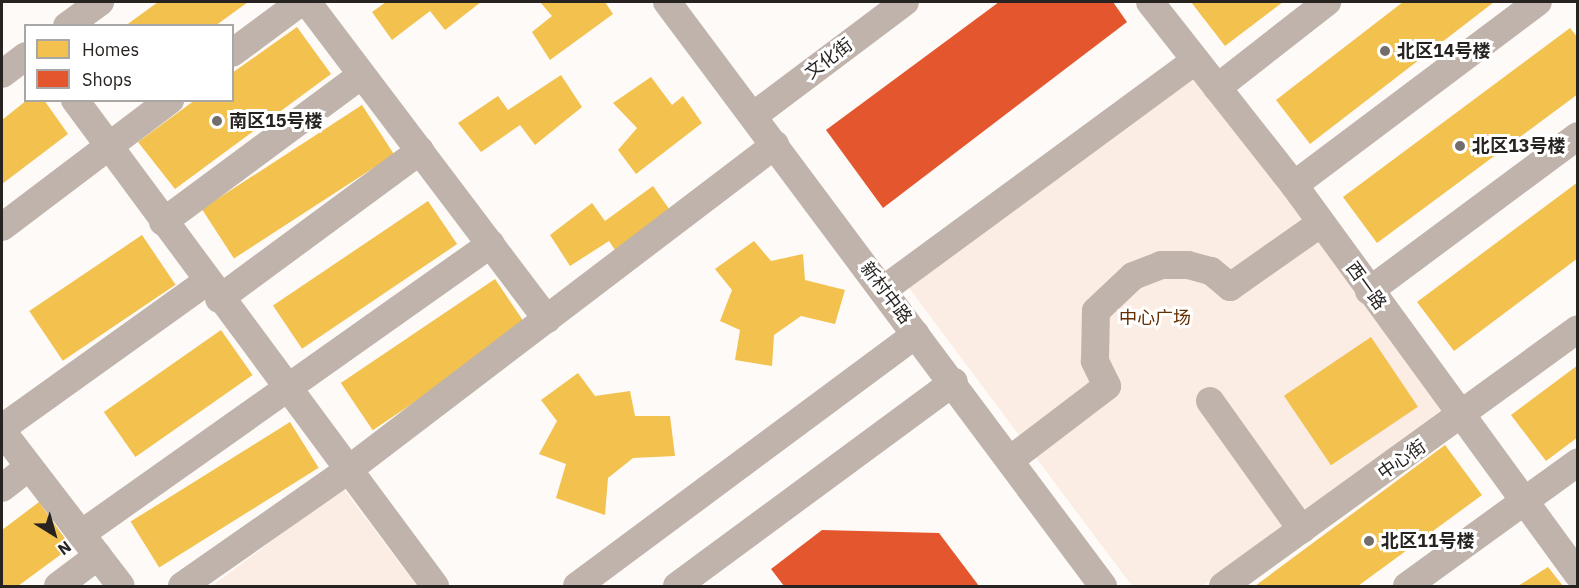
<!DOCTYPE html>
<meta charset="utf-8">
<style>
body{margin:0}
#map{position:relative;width:1579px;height:588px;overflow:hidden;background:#fdfaf8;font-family:"IBM Plex Sans","Noto Sans SC",sans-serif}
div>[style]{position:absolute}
.green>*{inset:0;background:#fcede4}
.homes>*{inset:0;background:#f2c14e;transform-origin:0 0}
.shops>*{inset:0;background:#e4572e}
.minor>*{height:28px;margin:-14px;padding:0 14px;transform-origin:14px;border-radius:14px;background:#bfb3ab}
.dots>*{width:16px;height:16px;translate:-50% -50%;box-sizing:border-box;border:3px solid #fff;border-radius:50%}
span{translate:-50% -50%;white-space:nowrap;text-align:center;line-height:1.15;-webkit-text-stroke:6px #fff;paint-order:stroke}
.poi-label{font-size:18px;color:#272321;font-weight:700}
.left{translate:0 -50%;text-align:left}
.street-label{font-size:18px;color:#272321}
.park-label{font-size:18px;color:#652e01}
.frame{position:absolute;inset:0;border:3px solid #272321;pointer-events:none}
.legend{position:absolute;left:24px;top:24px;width:210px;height:78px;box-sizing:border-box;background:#fff;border:2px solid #a9a7a6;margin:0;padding:8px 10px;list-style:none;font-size:18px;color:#272321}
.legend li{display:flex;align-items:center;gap:12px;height:30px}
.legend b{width:30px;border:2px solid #a9a7a6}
.north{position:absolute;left:24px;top:504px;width:60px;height:60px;-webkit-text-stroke:4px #fff;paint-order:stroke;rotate:143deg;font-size:16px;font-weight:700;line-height:24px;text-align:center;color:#272321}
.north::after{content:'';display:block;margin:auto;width:21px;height:27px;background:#272321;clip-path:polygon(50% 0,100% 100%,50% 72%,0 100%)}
</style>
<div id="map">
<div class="green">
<i style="clip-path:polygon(1192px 64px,1443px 409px,1202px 586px,1132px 586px,903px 280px)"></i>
<i style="clip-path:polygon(343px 488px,417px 586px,212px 586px)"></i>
</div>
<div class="homes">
<i style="clip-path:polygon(158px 2px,248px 2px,215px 26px,125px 26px)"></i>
<i style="clip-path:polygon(386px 2px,481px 2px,445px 30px,430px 11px,392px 40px,372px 12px)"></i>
<i style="clip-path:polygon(540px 2px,605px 2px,613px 14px,550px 60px,532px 32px,552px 16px)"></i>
<i style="clip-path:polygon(1191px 2px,1283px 2px,1225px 46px)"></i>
<i style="clip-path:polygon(1403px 2px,1494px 2px,1310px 144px,1276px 100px)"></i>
<i style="clip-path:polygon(297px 27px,331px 74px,175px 189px,138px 142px,195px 100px,232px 100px,232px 73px)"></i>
<i style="clip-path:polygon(1570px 28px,1578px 38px,1578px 94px,1377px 243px,1343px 197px)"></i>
<i style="clip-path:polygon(561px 75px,582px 107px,535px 145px,520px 125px,481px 152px,458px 123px,498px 96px,508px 110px)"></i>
<i style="clip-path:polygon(651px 77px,672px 105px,683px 96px,702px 123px,636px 174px,618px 150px,637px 128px,613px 103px)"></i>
<i style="clip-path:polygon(27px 100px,44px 100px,68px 134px,2px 184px,2px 120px)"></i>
<i style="left:362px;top:105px;width:59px;height:191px;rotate:57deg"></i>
<i style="clip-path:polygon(1578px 182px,1578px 258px,1454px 351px,1417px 302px)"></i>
<i style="clip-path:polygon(653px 186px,674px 216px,619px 256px,609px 241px,570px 266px,550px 235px,592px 203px,605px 221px)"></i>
<i style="left:428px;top:201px;width:52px;height:187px;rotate:56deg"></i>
<i style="left:142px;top:235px;width:60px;height:136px;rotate:56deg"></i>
<i style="clip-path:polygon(754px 241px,771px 261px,803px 254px,805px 280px,845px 290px,835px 324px,801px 316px,774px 335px,772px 366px,735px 360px,740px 330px,720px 321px,732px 290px,715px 269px)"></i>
<i style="left:495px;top:279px;width:57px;height:186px;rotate:56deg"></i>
<i style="left:221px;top:330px;width:55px;height:143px;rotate:55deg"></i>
<i style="left:1371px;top:337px;width:84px;height:105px;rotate:56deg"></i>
<i style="clip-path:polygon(1578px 365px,1578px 437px,1546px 461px,1511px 415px)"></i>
<i style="clip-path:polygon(578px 373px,595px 396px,630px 391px,635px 416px,670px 416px,675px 456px,633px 458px,608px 478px,605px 515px,556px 498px,566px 464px,539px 454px,557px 421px,541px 400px)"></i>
<i style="left:290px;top:422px;width:54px;height:188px;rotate:58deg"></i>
<i style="clip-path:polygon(1445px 445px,1482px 495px,1358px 586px,1255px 586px)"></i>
<i style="clip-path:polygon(39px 502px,71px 547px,18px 586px,2px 586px,2px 530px)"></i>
<i style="clip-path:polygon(1548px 567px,1563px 586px,1518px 586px)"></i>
</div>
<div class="shops">
<i style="clip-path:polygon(999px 2px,1113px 2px,1127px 22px,883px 208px,826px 130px)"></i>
<i style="clip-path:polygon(822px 530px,939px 533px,979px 586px,784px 586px,771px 569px)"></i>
</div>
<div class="minor">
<i style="left:307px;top:2px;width:398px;rotate:52.9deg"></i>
<i style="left:667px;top:2px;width:729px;rotate:53.26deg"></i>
<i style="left:1150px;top:2px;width:233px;rotate:51.8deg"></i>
<i style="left:1294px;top:185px;width:482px;rotate:53.9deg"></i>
<i style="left:67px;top:26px;width:41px;rotate:-36deg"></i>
<i style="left:232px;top:53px;width:86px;rotate:-36.5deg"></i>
<i style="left:2px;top:74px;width:30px;rotate:-37deg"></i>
<i style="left:1217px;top:88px;width:140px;rotate:-38deg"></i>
<i style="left:75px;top:100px;width:605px;rotate:53.47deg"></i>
<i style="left:753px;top:116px;width:190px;rotate:-36.9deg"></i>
<i style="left:1294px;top:185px;width:305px;rotate:-36.9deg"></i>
<i style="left:163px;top:222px;width:247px;rotate:-36.5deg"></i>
<i style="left:2px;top:227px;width:211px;rotate:-37.1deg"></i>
<i style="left:883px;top:290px;width:388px;rotate:-36.3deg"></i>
<i style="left:1369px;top:291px;width:260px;rotate:-36.6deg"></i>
<i style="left:219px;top:299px;width:250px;rotate:-36.4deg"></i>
<i style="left:1210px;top:401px;width:158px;rotate:54.5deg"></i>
<i style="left:2px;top:428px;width:252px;rotate:-35.6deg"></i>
<i style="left:2px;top:431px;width:195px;rotate:52.5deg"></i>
<i style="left:1010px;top:460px;width:122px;rotate:-37.3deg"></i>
<i style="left:1107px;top:386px;width:28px;rotate:-116deg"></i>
<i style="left:1095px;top:361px;width:50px;rotate:-88.9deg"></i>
<i style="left:1096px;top:311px;width:51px;rotate:-43.4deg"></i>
<i style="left:1133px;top:276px;width:30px;rotate:-21deg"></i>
<i style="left:1161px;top:265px;width:27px"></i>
<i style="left:1188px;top:265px;width:24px;rotate:15deg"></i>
<i style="left:1211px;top:271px;width:25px;rotate:40deg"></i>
<i style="left:1230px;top:287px;width:111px;rotate:-35.1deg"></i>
<i style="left:2px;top:488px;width:34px;rotate:-38deg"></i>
<i style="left:81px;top:534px;width:502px;rotate:-35.27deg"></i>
<i style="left:58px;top:586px;width:50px;rotate:-36.9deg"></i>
<i style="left:182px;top:586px;width:203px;rotate:-34.9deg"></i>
<i style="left:348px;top:470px;width:537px;rotate:-37.28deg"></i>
<i style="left:577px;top:586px;width:422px;rotate:-36.6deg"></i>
<i style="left:677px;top:586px;width:344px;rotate:-36.4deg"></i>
<i style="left:1223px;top:586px;width:438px;rotate:-35.9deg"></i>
<i style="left:1407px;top:586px;width:211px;rotate:-35.9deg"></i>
</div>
<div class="dots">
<i style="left:1385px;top:51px;background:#726e6c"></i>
<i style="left:217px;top:121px;background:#726e6c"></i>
<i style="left:1460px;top:146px;background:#726e6c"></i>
<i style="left:1369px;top:541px;background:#726e6c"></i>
</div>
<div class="poi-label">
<span class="left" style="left:1397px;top:51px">北区14号楼</span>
<span class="left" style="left:229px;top:121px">南区15号楼</span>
<span class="left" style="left:1472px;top:146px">北区13号楼</span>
<span class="left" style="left:1381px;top:541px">北区11号楼</span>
</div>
<div class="street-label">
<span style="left:829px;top:59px;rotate:-37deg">文化街</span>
<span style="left:1366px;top:286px;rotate:54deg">西一路</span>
<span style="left:886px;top:293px;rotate:53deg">新村中路</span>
<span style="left:1402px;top:460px;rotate:-35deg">中心街</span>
</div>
<div class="park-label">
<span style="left:1155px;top:318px">中心广场</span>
</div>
<div class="frame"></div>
<ul class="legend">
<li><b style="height:16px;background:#f2c14e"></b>Homes</li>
<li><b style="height:16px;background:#e4572e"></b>Shops</li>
</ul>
<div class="north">N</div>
</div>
